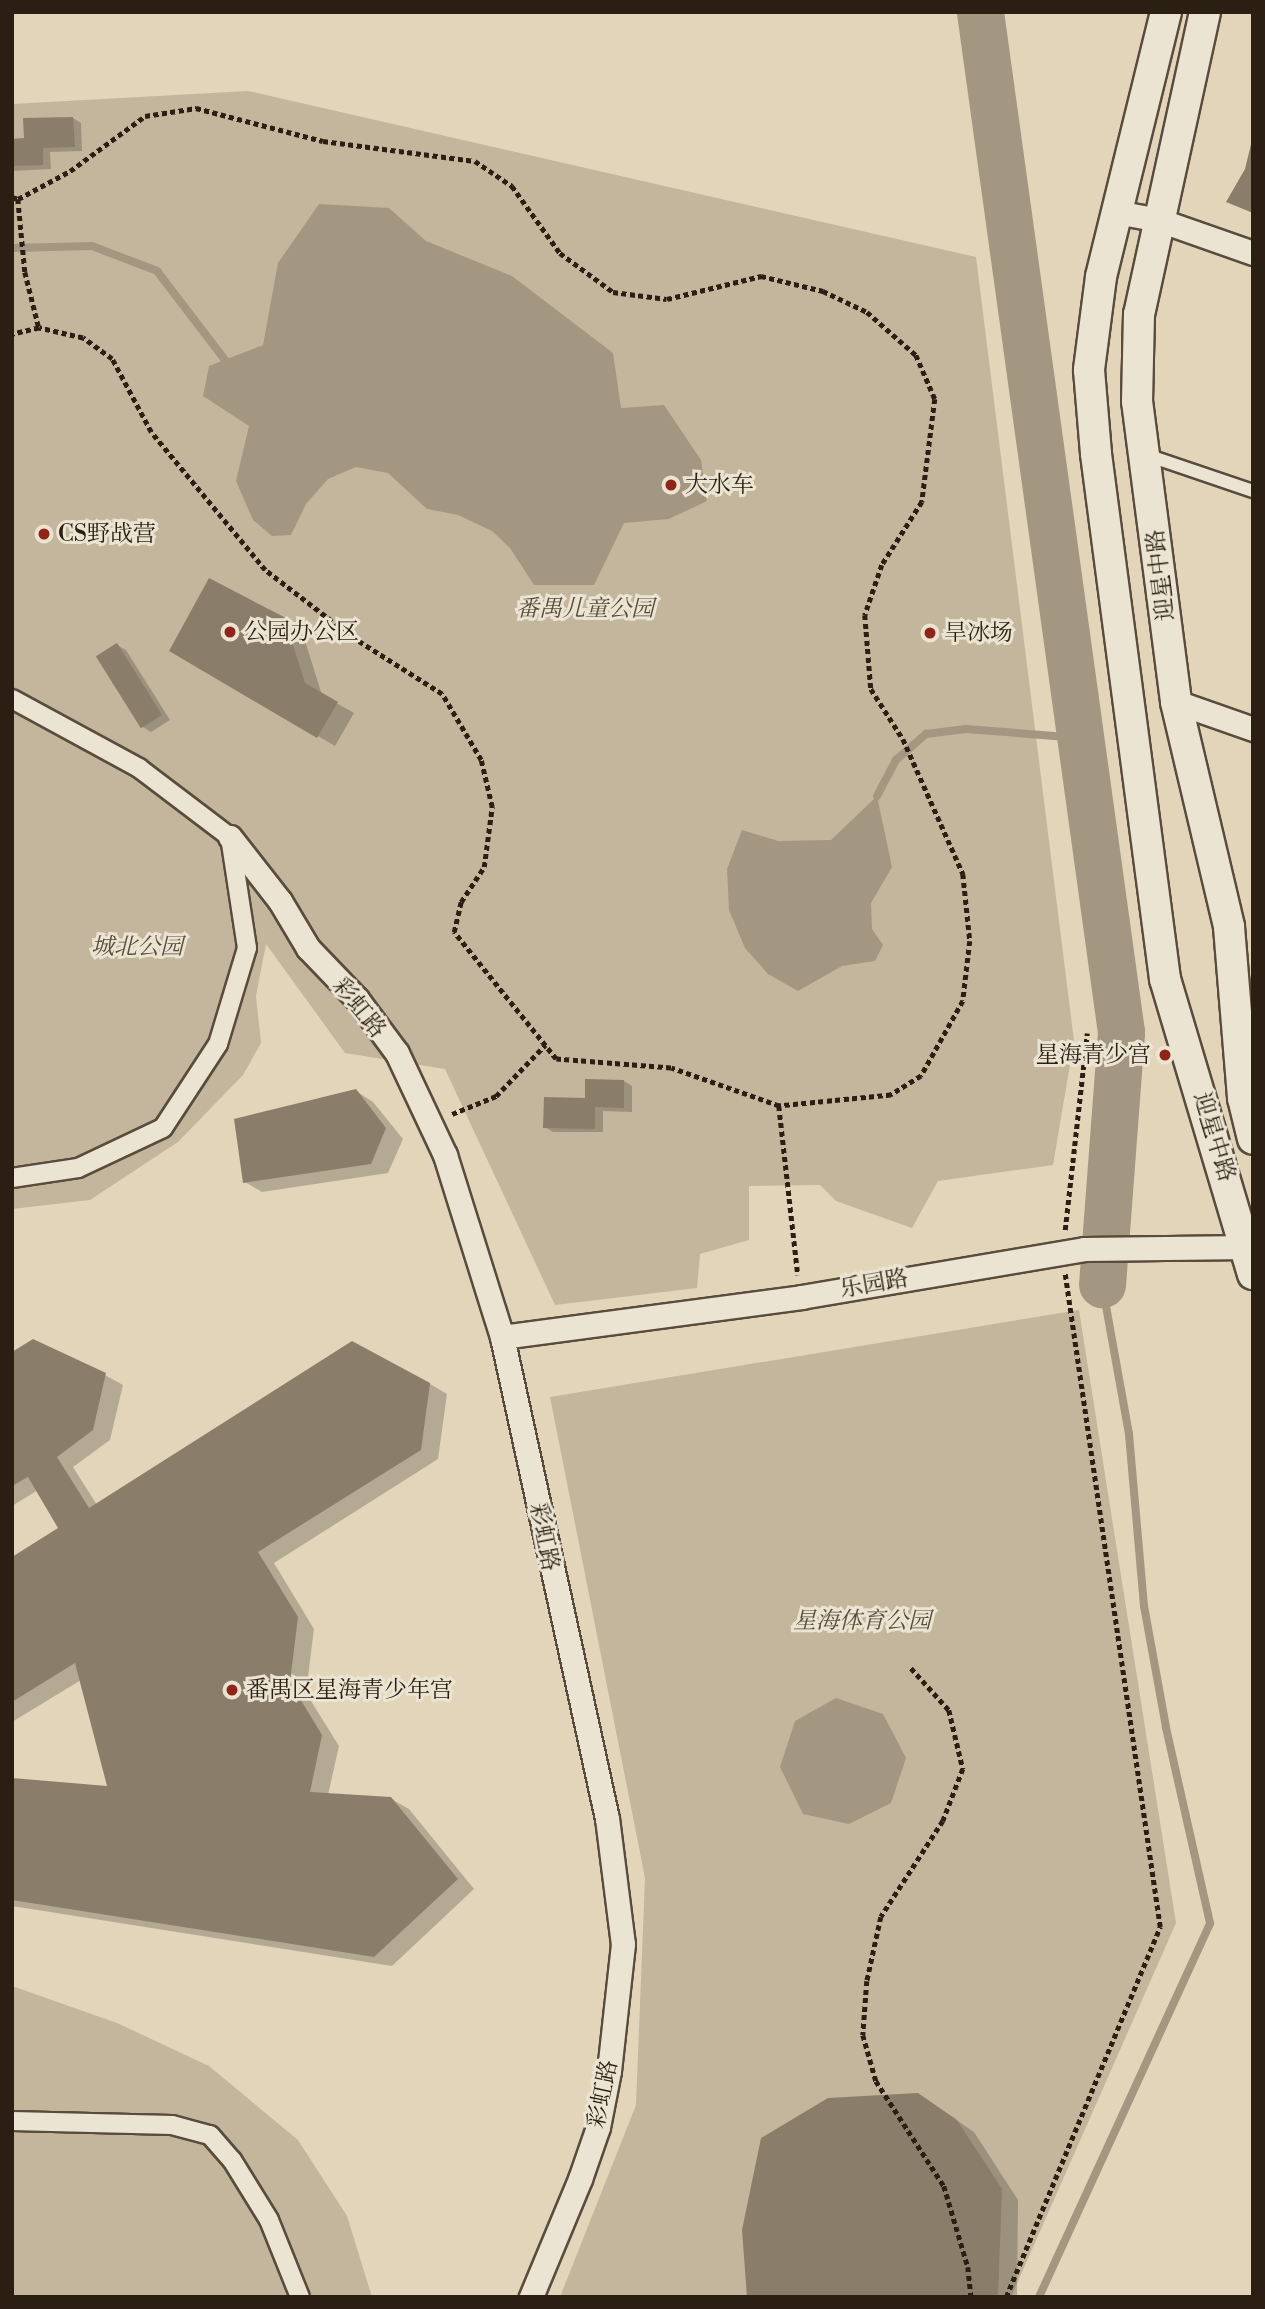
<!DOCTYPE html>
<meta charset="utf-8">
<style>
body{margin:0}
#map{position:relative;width:1265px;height:2309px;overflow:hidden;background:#e2d5b9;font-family:"Libre Bodoni","Noto Serif SC",serif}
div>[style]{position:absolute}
.green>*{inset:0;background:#c3b69d}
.water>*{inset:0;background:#a49781}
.shadow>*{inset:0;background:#0003}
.stream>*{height:8px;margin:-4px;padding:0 4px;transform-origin:4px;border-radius:4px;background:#a49781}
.river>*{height:47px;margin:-23.5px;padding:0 23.5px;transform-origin:23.5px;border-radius:23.5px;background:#a49781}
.building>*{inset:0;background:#8a7e6a;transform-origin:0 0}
.path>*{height:4.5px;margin-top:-2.25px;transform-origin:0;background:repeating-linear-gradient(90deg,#2b1f14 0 5px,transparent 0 8.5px)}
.roads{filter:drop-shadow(2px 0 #594c3d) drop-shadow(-2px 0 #594c3d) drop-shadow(0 2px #594c3d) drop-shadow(0 -2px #594c3d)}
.service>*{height:12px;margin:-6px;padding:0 6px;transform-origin:6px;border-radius:6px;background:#ece4d2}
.pedestrian>*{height:18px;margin:-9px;padding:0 9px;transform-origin:9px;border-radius:9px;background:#ece4d2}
.minor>*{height:23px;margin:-11.5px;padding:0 11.5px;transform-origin:11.5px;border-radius:11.5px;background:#ece4d2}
.tertiary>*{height:30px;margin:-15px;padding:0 15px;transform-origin:15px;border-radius:15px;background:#ece4d2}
.dots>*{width:19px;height:19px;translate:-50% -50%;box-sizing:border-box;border:4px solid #ece4d2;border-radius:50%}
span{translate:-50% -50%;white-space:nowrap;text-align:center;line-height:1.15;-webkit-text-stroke:6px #ece4d2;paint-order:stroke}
.poi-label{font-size:23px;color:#2b1f14}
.left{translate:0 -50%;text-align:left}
.right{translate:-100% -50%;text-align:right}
.street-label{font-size:23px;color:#2b1f14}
.park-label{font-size:23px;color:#594c3d;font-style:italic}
.frame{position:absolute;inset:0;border:14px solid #2b1f14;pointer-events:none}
</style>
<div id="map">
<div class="green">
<i style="clip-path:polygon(248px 91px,976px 257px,1074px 1041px,1053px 1165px,938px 1181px,912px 1228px,836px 1201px,820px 1185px,749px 1186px,749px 1240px,700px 1254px,697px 1288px,555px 1305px,445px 1069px,345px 1053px,266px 944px,256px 996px,261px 1043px,243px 1075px,178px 1142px,90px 1200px,12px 1209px,12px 104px)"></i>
<i style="clip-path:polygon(1079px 1310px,1176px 1923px,1011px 2297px,560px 2297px,636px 2105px,645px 1878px,550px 1397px)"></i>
<i style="clip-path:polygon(12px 1986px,117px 2023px,209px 2066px,298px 2140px,347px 2216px,372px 2297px,12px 2297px)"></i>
</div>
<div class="water">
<i style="clip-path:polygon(319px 204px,389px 208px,426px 241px,512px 276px,613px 353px,621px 408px,664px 405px,701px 460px,707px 501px,669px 519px,624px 523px,594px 585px,534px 585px,510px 548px,492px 531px,458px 515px,427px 509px,388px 473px,356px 467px,328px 479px,306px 504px,291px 535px,272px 536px,253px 520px,236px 481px,249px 426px,203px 396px,209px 366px,263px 345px,278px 263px)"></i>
<i style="clip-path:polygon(877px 796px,892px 867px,871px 903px,872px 929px,883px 945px,875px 961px,842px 966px,798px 991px,768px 974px,745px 948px,729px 910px,727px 869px,742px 830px,778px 841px,831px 840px)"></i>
<i style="clip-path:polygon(836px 1698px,883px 1714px,906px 1758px,891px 1803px,849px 1824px,803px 1814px,780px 1767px,795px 1721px)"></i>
</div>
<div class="shadow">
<i style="clip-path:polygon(73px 118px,81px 123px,82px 151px,50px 152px,51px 169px,12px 171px,12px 140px,26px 140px)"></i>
<i style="clip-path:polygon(284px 618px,301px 628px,322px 695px,354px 713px,335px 746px,171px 651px)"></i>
<i style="clip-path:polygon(117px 645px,126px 650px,170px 720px,151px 732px,143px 727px)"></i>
<i style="clip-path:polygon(624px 1081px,632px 1086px,632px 1112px,603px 1111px,603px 1132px,553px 1132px,545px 1127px)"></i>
<i style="clip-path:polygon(356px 1091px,373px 1102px,403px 1139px,388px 1173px,262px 1192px,245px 1182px)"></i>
<i style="clip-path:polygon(12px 1354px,105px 1375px,123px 1385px,110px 1440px,73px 1467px,97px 1505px,430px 1384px,447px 1394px,438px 1459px,274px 1563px,314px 1629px,306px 1693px,339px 1746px,328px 1795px,391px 1799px,409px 1809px,474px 1889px,392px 1966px,12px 1906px,12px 1779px,109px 1788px,81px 1680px,12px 1722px,12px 1559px,60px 1528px,38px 1490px,12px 1506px)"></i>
<i style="clip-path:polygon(918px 2094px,974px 2132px,1018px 2200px,1017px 2297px,749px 2297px)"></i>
</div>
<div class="stream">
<i style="left:12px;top:248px;width:80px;rotate:-1.4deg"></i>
<i style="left:92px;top:246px;width:70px;rotate:21deg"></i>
<i style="left:157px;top:271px;width:112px;rotate:52.6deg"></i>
<i style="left:877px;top:796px;width:41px;rotate:-62.2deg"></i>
<i style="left:896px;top:760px;width:40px;rotate:-41deg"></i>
<i style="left:926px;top:734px;width:40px;rotate:-7.1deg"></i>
<i style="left:966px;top:729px;width:114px;rotate:4.5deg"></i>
<i style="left:1039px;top:2297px;width:411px;rotate:-65.4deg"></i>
<i style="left:1210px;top:1923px;width:201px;rotate:-102.7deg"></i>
<i style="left:1166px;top:1727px;width:123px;rotate:-100.3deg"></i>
<i style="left:1144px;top:1606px;width:173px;rotate:-95deg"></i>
<i style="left:1129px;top:1434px;width:152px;rotate:-100.2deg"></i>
</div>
<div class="river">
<i style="left:980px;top:12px;width:1030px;rotate:82.13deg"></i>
<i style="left:1121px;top:1032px;width:253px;rotate:94.3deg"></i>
</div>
<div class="building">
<i style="clip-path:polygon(73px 117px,75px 147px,43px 148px,43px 165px,12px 166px,12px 139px,24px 138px,23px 118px)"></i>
<i style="clip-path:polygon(1252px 140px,1253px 140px,1253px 213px,1226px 202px,1245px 169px)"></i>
<i style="clip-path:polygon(209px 578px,284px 617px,305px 683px,338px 702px,317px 738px,169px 651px)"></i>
<i style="left:117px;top:643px;width:85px;height:25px;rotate:58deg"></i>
<i style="clip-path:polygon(585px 1079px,624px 1080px,624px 1108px,595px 1107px,595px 1129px,543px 1128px,544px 1097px,585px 1098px)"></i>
<i style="clip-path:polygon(356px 1089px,386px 1128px,371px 1164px,243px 1183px,234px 1119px)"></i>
<i style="clip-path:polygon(33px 1339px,106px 1373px,93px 1430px,57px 1457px,89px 1508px,352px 1341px,430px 1383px,421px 1450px,258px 1552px,298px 1617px,290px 1682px,322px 1735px,310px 1792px,391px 1797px,458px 1879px,374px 1957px,12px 1900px,12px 1778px,107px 1786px,75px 1663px,12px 1702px,12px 1557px,58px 1528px,28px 1477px,12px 1486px,12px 1352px)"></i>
<i style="clip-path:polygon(918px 2093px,957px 2120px,1002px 2189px,998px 2297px,747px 2297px,742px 2230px,761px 2138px,828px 2098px)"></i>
</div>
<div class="path">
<i style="left:12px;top:197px;width:6px;rotate:18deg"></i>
<i style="left:18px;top:199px;width:59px;rotate:-28.3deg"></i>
<i style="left:70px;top:171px;width:93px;rotate:-36.3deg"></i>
<i style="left:145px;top:116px;width:52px;rotate:-8.9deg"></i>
<i style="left:196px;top:108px;width:131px;rotate:14.6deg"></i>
<i style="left:323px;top:141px;width:153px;rotate:7.5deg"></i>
<i style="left:475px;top:161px;width:45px;rotate:34deg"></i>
<i style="left:512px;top:186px;width:82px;rotate:54.4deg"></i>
<i style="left:560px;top:253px;width:66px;rotate:36.3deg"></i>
<i style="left:613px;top:292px;width:54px;rotate:7.4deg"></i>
<i style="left:667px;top:299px;width:97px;rotate:-13.7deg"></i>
<i style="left:761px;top:276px;width:64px;rotate:13.6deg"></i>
<i style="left:823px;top:291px;width:49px;rotate:25.5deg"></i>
<i style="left:867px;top:312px;width:65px;rotate:41.3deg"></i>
<i style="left:916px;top:355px;width:48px;rotate:66.6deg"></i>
<i style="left:935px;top:399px;width:104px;rotate:97.2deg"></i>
<i style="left:922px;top:502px;width:75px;rotate:122.4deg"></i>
<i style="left:882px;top:565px;width:53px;rotate:108.8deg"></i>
<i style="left:865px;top:615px;width:74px;rotate:85.4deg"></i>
<i style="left:871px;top:689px;width:59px;rotate:57.4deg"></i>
<i style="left:903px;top:739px;width:148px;rotate:66deg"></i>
<i style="left:963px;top:874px;width:67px;rotate:84deg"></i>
<i style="left:970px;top:941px;width:60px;rotate:96.7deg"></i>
<i style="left:963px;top:1001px;width:86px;rotate:119.2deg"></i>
<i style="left:921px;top:1076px;width:36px;rotate:148deg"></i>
<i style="left:891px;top:1095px;width:113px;rotate:174.4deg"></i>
<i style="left:779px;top:1106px;width:114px;rotate:-160.6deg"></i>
<i style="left:671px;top:1068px;width:115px;rotate:-175.5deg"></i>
<i style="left:556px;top:1059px;width:163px;rotate:-128.8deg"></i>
<i style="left:454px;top:932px;width:31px;rotate:-77deg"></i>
<i style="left:461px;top:902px;width:42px;rotate:-56.7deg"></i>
<i style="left:484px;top:867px;width:61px;rotate:-82.4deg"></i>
<i style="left:492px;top:807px;width:48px;rotate:-103.2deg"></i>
<i style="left:481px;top:760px;width:77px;rotate:-120.6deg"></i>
<i style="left:442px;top:694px;width:107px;rotate:-147.7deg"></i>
<i style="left:352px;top:637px;width:110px;rotate:-142.4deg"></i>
<i style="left:265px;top:570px;width:179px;rotate:-129.6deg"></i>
<i style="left:151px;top:432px;width:83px;rotate:-118.1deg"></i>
<i style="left:112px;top:359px;width:36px;rotate:-144deg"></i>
<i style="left:83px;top:338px;width:45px;rotate:-167.2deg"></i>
<i style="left:39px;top:328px;width:28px;rotate:167deg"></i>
<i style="left:18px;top:199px;width:73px;rotate:84.5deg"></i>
<i style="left:25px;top:272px;width:58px;rotate:76deg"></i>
<i style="left:779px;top:1106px;width:170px;rotate:83.6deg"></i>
<i style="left:452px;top:1114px;width:48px;rotate:-22.2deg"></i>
<i style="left:496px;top:1096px;width:71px;rotate:-46.1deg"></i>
<i style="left:1065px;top:1230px;width:198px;rotate:-83.6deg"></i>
<i style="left:911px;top:1668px;width:57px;rotate:47.9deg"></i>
<i style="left:949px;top:1710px;width:61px;rotate:76.7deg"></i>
<i style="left:963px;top:1769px;width:56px;rotate:111deg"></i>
<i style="left:943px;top:1821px;width:114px;rotate:122.9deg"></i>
<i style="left:881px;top:1917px;width:66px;rotate:102.3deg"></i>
<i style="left:867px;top:1981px;width:54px;rotate:94.2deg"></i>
<i style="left:863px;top:2035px;width:48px;rotate:74.2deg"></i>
<i style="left:876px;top:2081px;width:125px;rotate:57.1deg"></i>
<i style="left:944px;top:2186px;width:84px;rotate:73.5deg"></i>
<i style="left:968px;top:2267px;width:30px;rotate:84deg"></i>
<i style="left:1006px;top:2297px;width:401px;rotate:-67.4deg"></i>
<i style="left:1160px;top:1927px;width:660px;rotate:-98.28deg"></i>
</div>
<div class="roads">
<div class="service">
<i style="left:1147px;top:455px;width:112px;rotate:18.8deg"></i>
</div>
<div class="pedestrian">
<i style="left:12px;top:699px;width:145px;rotate:28.5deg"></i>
<i style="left:139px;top:768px;width:114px;rotate:37.2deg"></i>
<i style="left:230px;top:837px;width:112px;rotate:81.3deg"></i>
<i style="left:247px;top:948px;width:100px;rotate:106.8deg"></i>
<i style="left:218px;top:1044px;width:100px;rotate:123.2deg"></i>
<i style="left:163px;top:1128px;width:94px;rotate:154.8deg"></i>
<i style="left:78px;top:1168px;width:67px;rotate:171.4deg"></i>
<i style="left:12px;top:2121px;width:160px;rotate:1.4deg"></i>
<i style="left:172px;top:2125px;width:39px;rotate:15deg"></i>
<i style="left:210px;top:2135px;width:33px;rotate:49deg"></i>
<i style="left:232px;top:2160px;width:70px;rotate:58.3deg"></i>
<i style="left:269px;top:2220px;width:83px;rotate:68.1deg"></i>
</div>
<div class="minor">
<i style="left:1116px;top:212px;width:44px;rotate:10.5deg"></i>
<i style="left:1159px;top:220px;width:100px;rotate:19.3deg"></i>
<i style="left:1176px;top:702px;width:82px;rotate:19.3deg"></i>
<i style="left:230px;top:837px;width:81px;rotate:52deg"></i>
<i style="left:280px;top:901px;width:55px;rotate:59.2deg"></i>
<i style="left:308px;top:948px;width:71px;rotate:46.1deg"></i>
<i style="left:357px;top:999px;width:67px;rotate:53.5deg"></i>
<i style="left:397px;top:1053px;width:113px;rotate:64.8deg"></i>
<i style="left:445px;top:1155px;width:191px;rotate:72.6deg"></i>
<i style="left:502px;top:1337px;width:492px;rotate:77.7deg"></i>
<i style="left:607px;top:1818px;width:127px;rotate:82.8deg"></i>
<i style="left:623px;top:1944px;width:128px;rotate:96.3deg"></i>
<i style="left:609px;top:2071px;width:57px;rotate:101.1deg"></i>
<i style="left:598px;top:2127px;width:55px;rotate:109.1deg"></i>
<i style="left:580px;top:2179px;width:128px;rotate:112.6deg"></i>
<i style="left:502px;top:1337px;width:302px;rotate:-7.6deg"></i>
<i style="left:801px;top:1297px;width:287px;rotate:-9.6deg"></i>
<i style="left:1084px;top:1249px;width:164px;rotate:-0.7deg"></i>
</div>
<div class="tertiary">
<i style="left:1166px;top:12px;width:273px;rotate:103.8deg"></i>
<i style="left:1101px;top:277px;width:94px;rotate:97.4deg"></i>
<i style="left:1089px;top:370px;width:84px;rotate:85.2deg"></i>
<i style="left:1096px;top:454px;width:530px;rotate:82.51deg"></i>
<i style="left:1165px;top:979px;width:308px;rotate:73.4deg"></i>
<i style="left:1205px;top:12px;width:309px;rotate:102.3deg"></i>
<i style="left:1139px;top:314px;width:87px;rotate:91.3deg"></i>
<i style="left:1137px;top:401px;width:304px;rotate:82.6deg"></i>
<i style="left:1176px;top:702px;width:231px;rotate:76.7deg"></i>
<i style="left:1229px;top:927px;width:172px;rotate:85.3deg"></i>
<i style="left:1243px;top:1098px;width:42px;rotate:76.3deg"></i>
</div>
</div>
<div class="dots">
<i style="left:671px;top:485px;background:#8f2418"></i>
<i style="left:44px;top:534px;background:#8f2418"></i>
<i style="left:230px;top:632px;background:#8f2418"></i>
<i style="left:930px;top:633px;background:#8f2418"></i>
<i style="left:1165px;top:1055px;background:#8f2418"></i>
<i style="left:232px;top:1690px;background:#8f2418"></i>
</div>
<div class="poi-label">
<span class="left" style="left:685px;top:485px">大水车</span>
<span class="left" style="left:58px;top:534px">CS野战营</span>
<span class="left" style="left:244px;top:632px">公园办公区</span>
<span class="left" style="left:944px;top:633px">旱冰场</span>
<span class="right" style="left:1151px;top:1055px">星海青少宫</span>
<span class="left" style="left:246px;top:1690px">番禺区星海青少年宫</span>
</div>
<div class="street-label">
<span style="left:1161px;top:575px;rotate:-97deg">迎星中路</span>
<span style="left:359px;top:1008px;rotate:51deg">彩虹路</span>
<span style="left:1214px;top:1137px;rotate:73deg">迎星中路</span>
<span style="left:874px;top:1284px;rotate:-10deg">乐园路</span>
<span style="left:544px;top:1537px;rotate:79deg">彩虹路</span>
<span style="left:603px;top:2094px;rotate:-78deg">彩虹路</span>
</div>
<div class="park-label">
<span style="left:585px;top:609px">番禺儿童公园</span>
<span style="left:137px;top:947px">城北公园</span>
<span style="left:862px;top:1621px">星海体育公园</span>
</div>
<div class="frame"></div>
</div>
